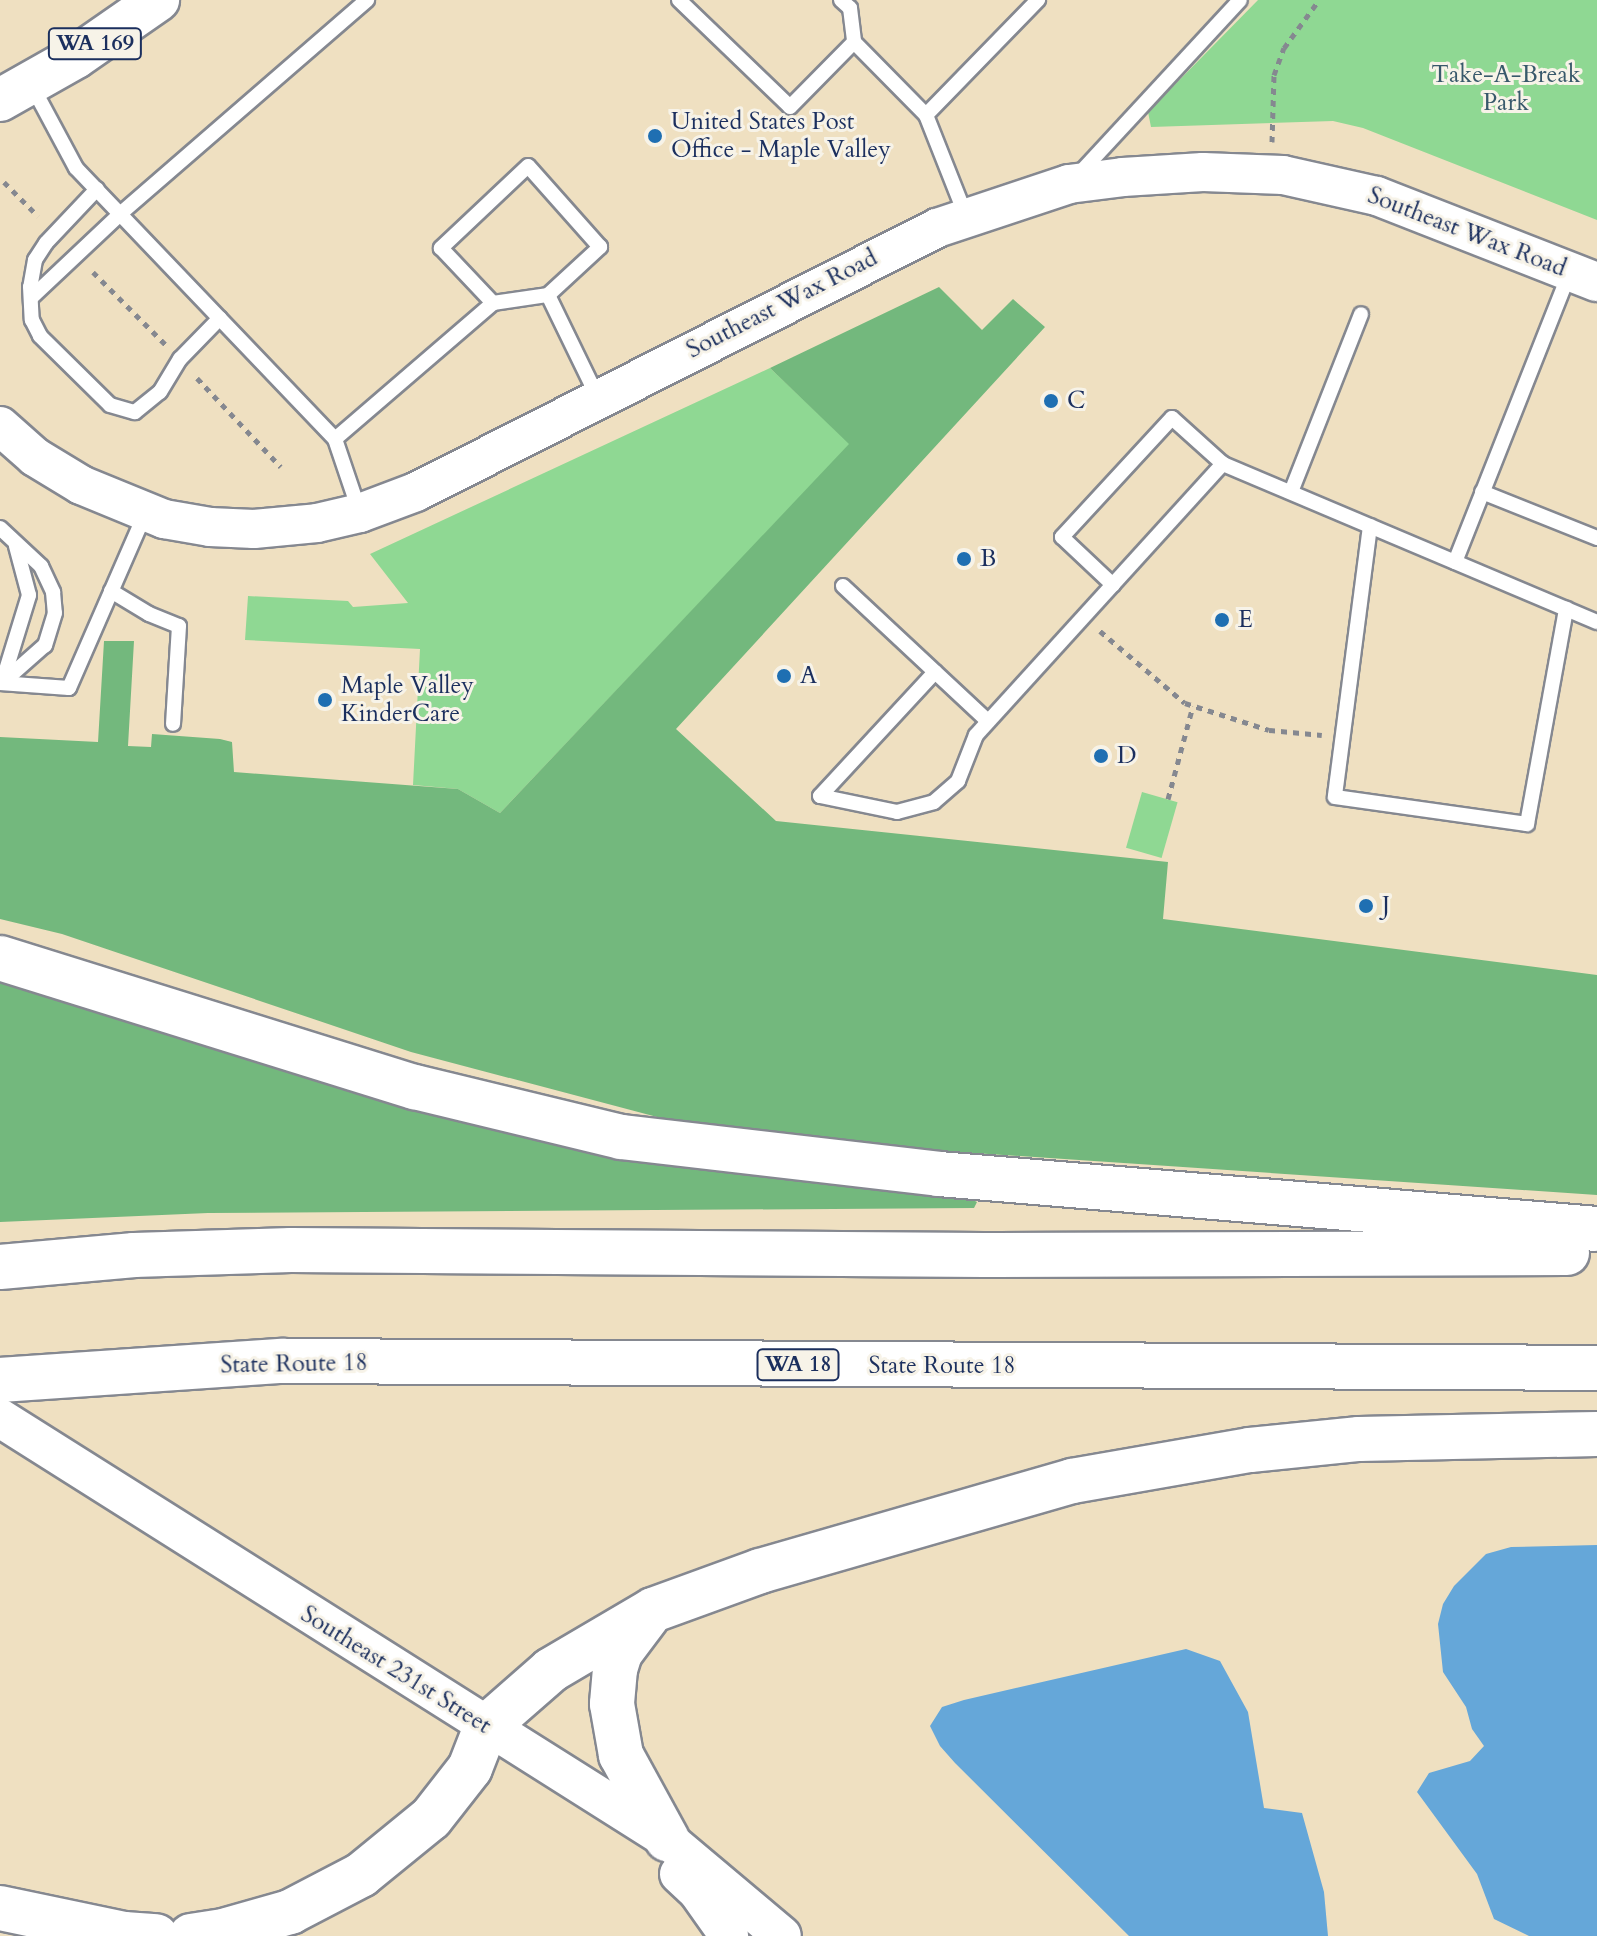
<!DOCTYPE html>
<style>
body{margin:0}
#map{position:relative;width:1597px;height:1936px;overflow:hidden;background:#efe0c1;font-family:Cardo,serif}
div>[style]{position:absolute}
.green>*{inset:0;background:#8fd893;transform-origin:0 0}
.forest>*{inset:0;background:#73b87d}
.water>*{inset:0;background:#65a7d9}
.path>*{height:5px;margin-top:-2.5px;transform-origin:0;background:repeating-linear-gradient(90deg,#858890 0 6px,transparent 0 12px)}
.roads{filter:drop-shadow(2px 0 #858890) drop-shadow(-2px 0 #858890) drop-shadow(0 2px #858890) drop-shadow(0 -2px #858890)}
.service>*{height:14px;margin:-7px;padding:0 7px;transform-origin:7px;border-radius:7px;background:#fff}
.secondary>*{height:38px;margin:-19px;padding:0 19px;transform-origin:19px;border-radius:19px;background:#fff}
.primary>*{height:42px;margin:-21px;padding:0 21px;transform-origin:21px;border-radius:21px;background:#fff}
.motorway>*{height:44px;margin:-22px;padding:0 22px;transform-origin:22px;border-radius:22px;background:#fff}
.dots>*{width:22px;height:22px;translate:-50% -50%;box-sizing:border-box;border:4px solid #f7f3e8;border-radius:50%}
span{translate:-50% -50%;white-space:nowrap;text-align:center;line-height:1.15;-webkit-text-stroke:6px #f7f3e8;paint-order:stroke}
.shield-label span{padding:2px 6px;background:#f7f3e8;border:2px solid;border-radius:6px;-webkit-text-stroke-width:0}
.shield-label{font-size:22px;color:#1b2f5e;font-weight:700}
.park-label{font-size:24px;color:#38596b}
.poi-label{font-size:24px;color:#1b2f5e}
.left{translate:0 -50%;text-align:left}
.street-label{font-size:24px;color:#1b2f5e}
</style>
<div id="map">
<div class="green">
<i style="clip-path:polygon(1258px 0,1597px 0,1597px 220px,1363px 128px,1333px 121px,1151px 127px,1148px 112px)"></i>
<i style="clip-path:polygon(770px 368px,850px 444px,500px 813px,458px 789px,413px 785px,420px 649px,245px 640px,248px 596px,348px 601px,353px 607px,408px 603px,370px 554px)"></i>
<i style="left:1142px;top:792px;width:37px;height:58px;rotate:16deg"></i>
</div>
<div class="forest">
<i style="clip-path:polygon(939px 287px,982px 330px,1013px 299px,1045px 327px,676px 729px,776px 821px,1168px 862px,1163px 919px,1597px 975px,1597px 1195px,825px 1143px,676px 1122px,411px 1052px,62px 934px,0 919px,0 737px,98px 742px,104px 641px,134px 641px,128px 746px,151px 747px,152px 734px,220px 739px,232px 742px,234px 772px,458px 789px,500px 813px,849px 444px,770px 368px)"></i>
<i style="clip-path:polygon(0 979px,967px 1197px,977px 1202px,974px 1208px,208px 1213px,0 1222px)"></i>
</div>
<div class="water">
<i style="clip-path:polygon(1597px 1545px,1597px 1936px,1529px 1936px,1494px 1919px,1477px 1874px,1417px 1792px,1429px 1773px,1470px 1761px,1484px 1746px,1472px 1729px,1466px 1707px,1443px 1672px,1438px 1624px,1443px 1604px,1454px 1586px,1486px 1554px,1511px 1547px)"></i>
<i style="clip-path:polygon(1186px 1649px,1220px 1661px,1248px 1712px,1264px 1808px,1302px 1813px,1324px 1892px,1328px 1936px,1129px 1936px,955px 1763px,940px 1746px,930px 1726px,942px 1707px,964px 1700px)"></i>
</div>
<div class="path">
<i style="left:1272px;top:142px;width:67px;rotate:-88.3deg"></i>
<i style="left:1274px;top:75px;width:29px;rotate:-70deg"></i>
<i style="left:1284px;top:48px;width:59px;rotate:-53.9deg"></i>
<i style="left:4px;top:182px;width:48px;rotate:45deg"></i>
<i style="left:93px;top:272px;width:102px;rotate:45deg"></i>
<i style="left:197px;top:378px;width:122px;rotate:46.7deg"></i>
<i style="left:1100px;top:631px;width:111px;rotate:40.3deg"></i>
<i style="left:1185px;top:703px;width:88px;rotate:17.8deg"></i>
<i style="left:1269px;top:730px;width:53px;rotate:5.4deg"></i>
<i style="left:1168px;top:799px;width:96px;rotate:-75deg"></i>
</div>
<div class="roads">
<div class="service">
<i style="left:679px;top:0;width:154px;rotate:43.9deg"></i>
<i style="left:790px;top:107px;width:91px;rotate:-45.4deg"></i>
<i style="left:841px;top:0;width:12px;rotate:42deg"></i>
<i style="left:850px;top:8px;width:34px;rotate:83deg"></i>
<i style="left:854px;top:42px;width:103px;rotate:45.4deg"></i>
<i style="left:926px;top:115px;width:109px;rotate:68.4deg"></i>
<i style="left:31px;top:84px;width:95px;rotate:61.8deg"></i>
<i style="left:76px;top:168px;width:375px;rotate:46.3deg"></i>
<i style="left:335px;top:439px;width:78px;rotate:71.3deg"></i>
<i style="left:926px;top:115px;width:161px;rotate:-45.8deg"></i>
<i style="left:1078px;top:175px;width:238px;rotate:-47.2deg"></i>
<i style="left:97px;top:189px;width:74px;rotate:133.4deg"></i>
<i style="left:46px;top:243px;width:20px;rotate:123deg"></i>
<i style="left:35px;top:260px;width:27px;rotate:100deg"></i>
<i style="left:30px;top:287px;width:33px;rotate:87deg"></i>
<i style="left:32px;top:320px;width:18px;rotate:63deg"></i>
<i style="left:40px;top:336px;width:98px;rotate:44.6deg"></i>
<i style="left:110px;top:405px;width:26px;rotate:16deg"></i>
<i style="left:135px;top:412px;width:32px;rotate:-39deg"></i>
<i style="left:160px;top:392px;width:39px;rotate:-59deg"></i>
<i style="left:180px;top:359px;width:57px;rotate:-45.7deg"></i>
<i style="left:548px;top:295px;width:114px;rotate:64.1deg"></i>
<i style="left:31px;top:298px;width:122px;rotate:-43.3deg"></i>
<i style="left:120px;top:214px;width:327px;rotate:-40.9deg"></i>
<i style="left:335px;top:439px;width:208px;rotate:-40.7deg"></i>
<i style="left:493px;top:303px;width:56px;rotate:-8.3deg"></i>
<i style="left:548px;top:295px;width:71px;rotate:-42.7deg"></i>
<i style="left:600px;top:247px;width:108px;rotate:-131.6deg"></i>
<i style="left:528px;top:166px;width:120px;rotate:136.7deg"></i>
<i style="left:441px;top:248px;width:76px;rotate:46.6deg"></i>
<i style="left:1291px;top:492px;width:191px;rotate:-68.5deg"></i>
<i style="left:1482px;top:492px;width:124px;rotate:21.8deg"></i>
<i style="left:1370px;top:526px;width:273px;rotate:97.4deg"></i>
<i style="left:1335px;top:797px;width:194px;rotate:8deg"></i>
<i style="left:1527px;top:824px;width:219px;rotate:-79.7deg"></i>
<i style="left:0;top:528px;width:56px;rotate:42.8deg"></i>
<i style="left:41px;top:566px;width:29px;rotate:65deg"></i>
<i style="left:53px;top:592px;width:21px;rotate:85deg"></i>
<i style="left:55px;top:613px;width:34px;rotate:107deg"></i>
<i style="left:45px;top:645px;width:57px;rotate:138.5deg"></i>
<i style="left:1455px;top:562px;width:313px;rotate:-68.4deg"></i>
<i style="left:1113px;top:585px;width:70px;rotate:-136.7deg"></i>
<i style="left:1062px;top:537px;width:162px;rotate:-47.3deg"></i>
<i style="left:1172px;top:418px;width:69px;rotate:42deg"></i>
<i style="left:843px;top:586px;width:198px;rotate:43deg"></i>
<i style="left:111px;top:591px;width:44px;rotate:31.2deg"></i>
<i style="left:149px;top:614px;width:32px;rotate:22deg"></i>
<i style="left:179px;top:626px;width:98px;rotate:93.5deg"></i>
<i style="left:935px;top:672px;width:169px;rotate:132.8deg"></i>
<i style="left:820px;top:796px;width:79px;rotate:11.7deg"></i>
<i style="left:897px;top:812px;width:38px;rotate:-15deg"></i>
<i style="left:934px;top:802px;width:32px;rotate:-41deg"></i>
<i style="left:958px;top:781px;width:49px;rotate:-68.6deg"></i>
<i style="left:976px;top:735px;width:367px;rotate:-47.7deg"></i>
<i style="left:1223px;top:464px;width:406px;rotate:22.9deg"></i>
<i style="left:0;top:683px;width:69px;rotate:4.1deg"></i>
<i style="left:69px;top:688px;width:192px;rotate:-66.4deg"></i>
<i style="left:2px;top:683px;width:92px;rotate:-72.9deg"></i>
<i style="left:29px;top:595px;width:51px;rotate:-104.9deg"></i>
</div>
<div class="secondary">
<i style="left:0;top:426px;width:47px;rotate:41.5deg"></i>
<i style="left:35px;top:457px;width:54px;rotate:31.3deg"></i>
<i style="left:81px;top:485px;width:90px;rotate:22.3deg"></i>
<i style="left:164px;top:519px;width:47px;rotate:9.9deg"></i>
<i style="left:210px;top:527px;width:44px;rotate:2.6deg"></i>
<i style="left:254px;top:529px;width:63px;rotate:-5.4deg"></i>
<i style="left:317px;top:523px;width:44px;rotate:-13.1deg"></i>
<i style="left:360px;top:513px;width:60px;rotate:-20.6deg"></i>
<i style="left:416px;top:492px;width:584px;rotate:-26.87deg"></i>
<i style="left:937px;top:228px;width:139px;rotate:-18.4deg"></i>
<i style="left:1069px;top:184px;width:54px;rotate:-7.4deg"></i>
<i style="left:1123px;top:177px;width:80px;rotate:-3.6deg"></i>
<i style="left:1203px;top:172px;width:80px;rotate:2.1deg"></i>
<i style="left:1283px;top:175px;width:96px;rotate:12.6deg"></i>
<i style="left:1377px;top:196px;width:236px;rotate:21.4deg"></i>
<i style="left:0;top:1418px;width:789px;rotate:32.26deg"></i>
<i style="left:667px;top:1839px;width:150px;rotate:40.1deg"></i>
<i style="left:679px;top:1874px;width:26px;rotate:43deg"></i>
<i style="left:698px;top:1892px;width:54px;rotate:54.8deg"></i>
</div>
<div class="primary">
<i style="left:0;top:100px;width:87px;rotate:-29.5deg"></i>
<i style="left:76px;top:57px;width:100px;rotate:-34.8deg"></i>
</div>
<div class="motorway">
<i style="left:0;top:958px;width:435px;rotate:17.3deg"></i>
<i style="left:415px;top:1087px;width:212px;rotate:13.6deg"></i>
<i style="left:621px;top:1137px;width:320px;rotate:6.6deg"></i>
<i style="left:939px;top:1174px;width:660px;rotate:4.78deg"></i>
<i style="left:0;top:1267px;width:135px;rotate:-5.1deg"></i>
<i style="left:134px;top:1255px;width:157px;rotate:-1.8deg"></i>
<i style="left:291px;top:1250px;width:693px;rotate:0.41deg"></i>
<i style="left:984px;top:1255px;width:583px;rotate:-0.2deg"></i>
<i style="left:0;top:1380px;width:283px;rotate:-3.9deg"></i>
<i style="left:282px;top:1361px;width:1315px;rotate:0.3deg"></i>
<i style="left:647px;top:1617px;width:45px;rotate:126.9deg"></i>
<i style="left:620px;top:1653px;width:17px;rotate:107deg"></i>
<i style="left:615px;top:1669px;width:35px;rotate:95deg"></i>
<i style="left:612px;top:1704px;width:52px;rotate:80deg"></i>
<i style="left:621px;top:1755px;width:96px;rotate:61.3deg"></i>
<i style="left:0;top:1908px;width:127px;rotate:11.8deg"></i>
<i style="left:124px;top:1934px;width:32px;rotate:4deg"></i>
<i style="left:191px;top:1936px;width:36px;rotate:-9deg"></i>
<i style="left:227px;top:1930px;width:66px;rotate:-15.9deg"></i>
<i style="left:290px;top:1912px;width:80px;rotate:-27.5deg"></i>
<i style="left:361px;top:1875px;width:90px;rotate:-39.2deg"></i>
<i style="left:431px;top:1818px;width:63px;rotate:-52deg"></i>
<i style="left:470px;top:1768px;width:44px;rotate:-68.7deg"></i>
<i style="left:486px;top:1727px;width:86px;rotate:-41.2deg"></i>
<i style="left:551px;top:1670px;width:118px;rotate:-30.5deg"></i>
<i style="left:653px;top:1610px;width:114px;rotate:-20deg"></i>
<i style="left:760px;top:1571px;width:325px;rotate:-16.1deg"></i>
<i style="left:1072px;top:1481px;width:181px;rotate:-9.9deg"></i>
<i style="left:1250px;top:1450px;width:110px;rotate:-5.8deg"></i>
<i style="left:1359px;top:1439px;width:238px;rotate:-1.2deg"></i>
</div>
</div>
<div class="dots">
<i style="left:655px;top:136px;background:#1f6fb2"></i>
<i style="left:1051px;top:401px;background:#1f6fb2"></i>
<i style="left:964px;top:559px;background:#1f6fb2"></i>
<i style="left:1222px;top:620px;background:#1f6fb2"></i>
<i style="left:784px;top:676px;background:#1f6fb2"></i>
<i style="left:325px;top:700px;background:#1f6fb2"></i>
<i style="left:1101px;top:756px;background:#1f6fb2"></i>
<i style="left:1366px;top:906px;background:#1f6fb2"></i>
</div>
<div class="shield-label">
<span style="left:95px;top:44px">WA 169</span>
<span style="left:798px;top:1365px">WA 18</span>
</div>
<div class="park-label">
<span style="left:1506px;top:89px">Take-A-Break<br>Park</span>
</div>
<div class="poi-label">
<span class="left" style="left:671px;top:136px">United States Post<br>Office - Maple Valley</span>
<span class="left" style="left:1067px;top:401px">C</span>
<span class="left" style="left:980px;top:559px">B</span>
<span class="left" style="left:1238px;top:620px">E</span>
<span class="left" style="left:800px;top:676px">A</span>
<span class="left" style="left:341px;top:700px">Maple Valley<br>KinderCare</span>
<span class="left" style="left:1117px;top:756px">D</span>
<span class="left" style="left:1382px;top:906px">J</span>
</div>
<div class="street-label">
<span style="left:1467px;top:232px;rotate:21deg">Southeast Wax Road</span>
<span style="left:782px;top:304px;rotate:-27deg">Southeast Wax Road</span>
<span style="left:294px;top:1364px;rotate:-1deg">State Route 18</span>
<span style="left:942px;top:1366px">State Route 18</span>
<span style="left:396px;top:1670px;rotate:32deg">Southeast 231st Street</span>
</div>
</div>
